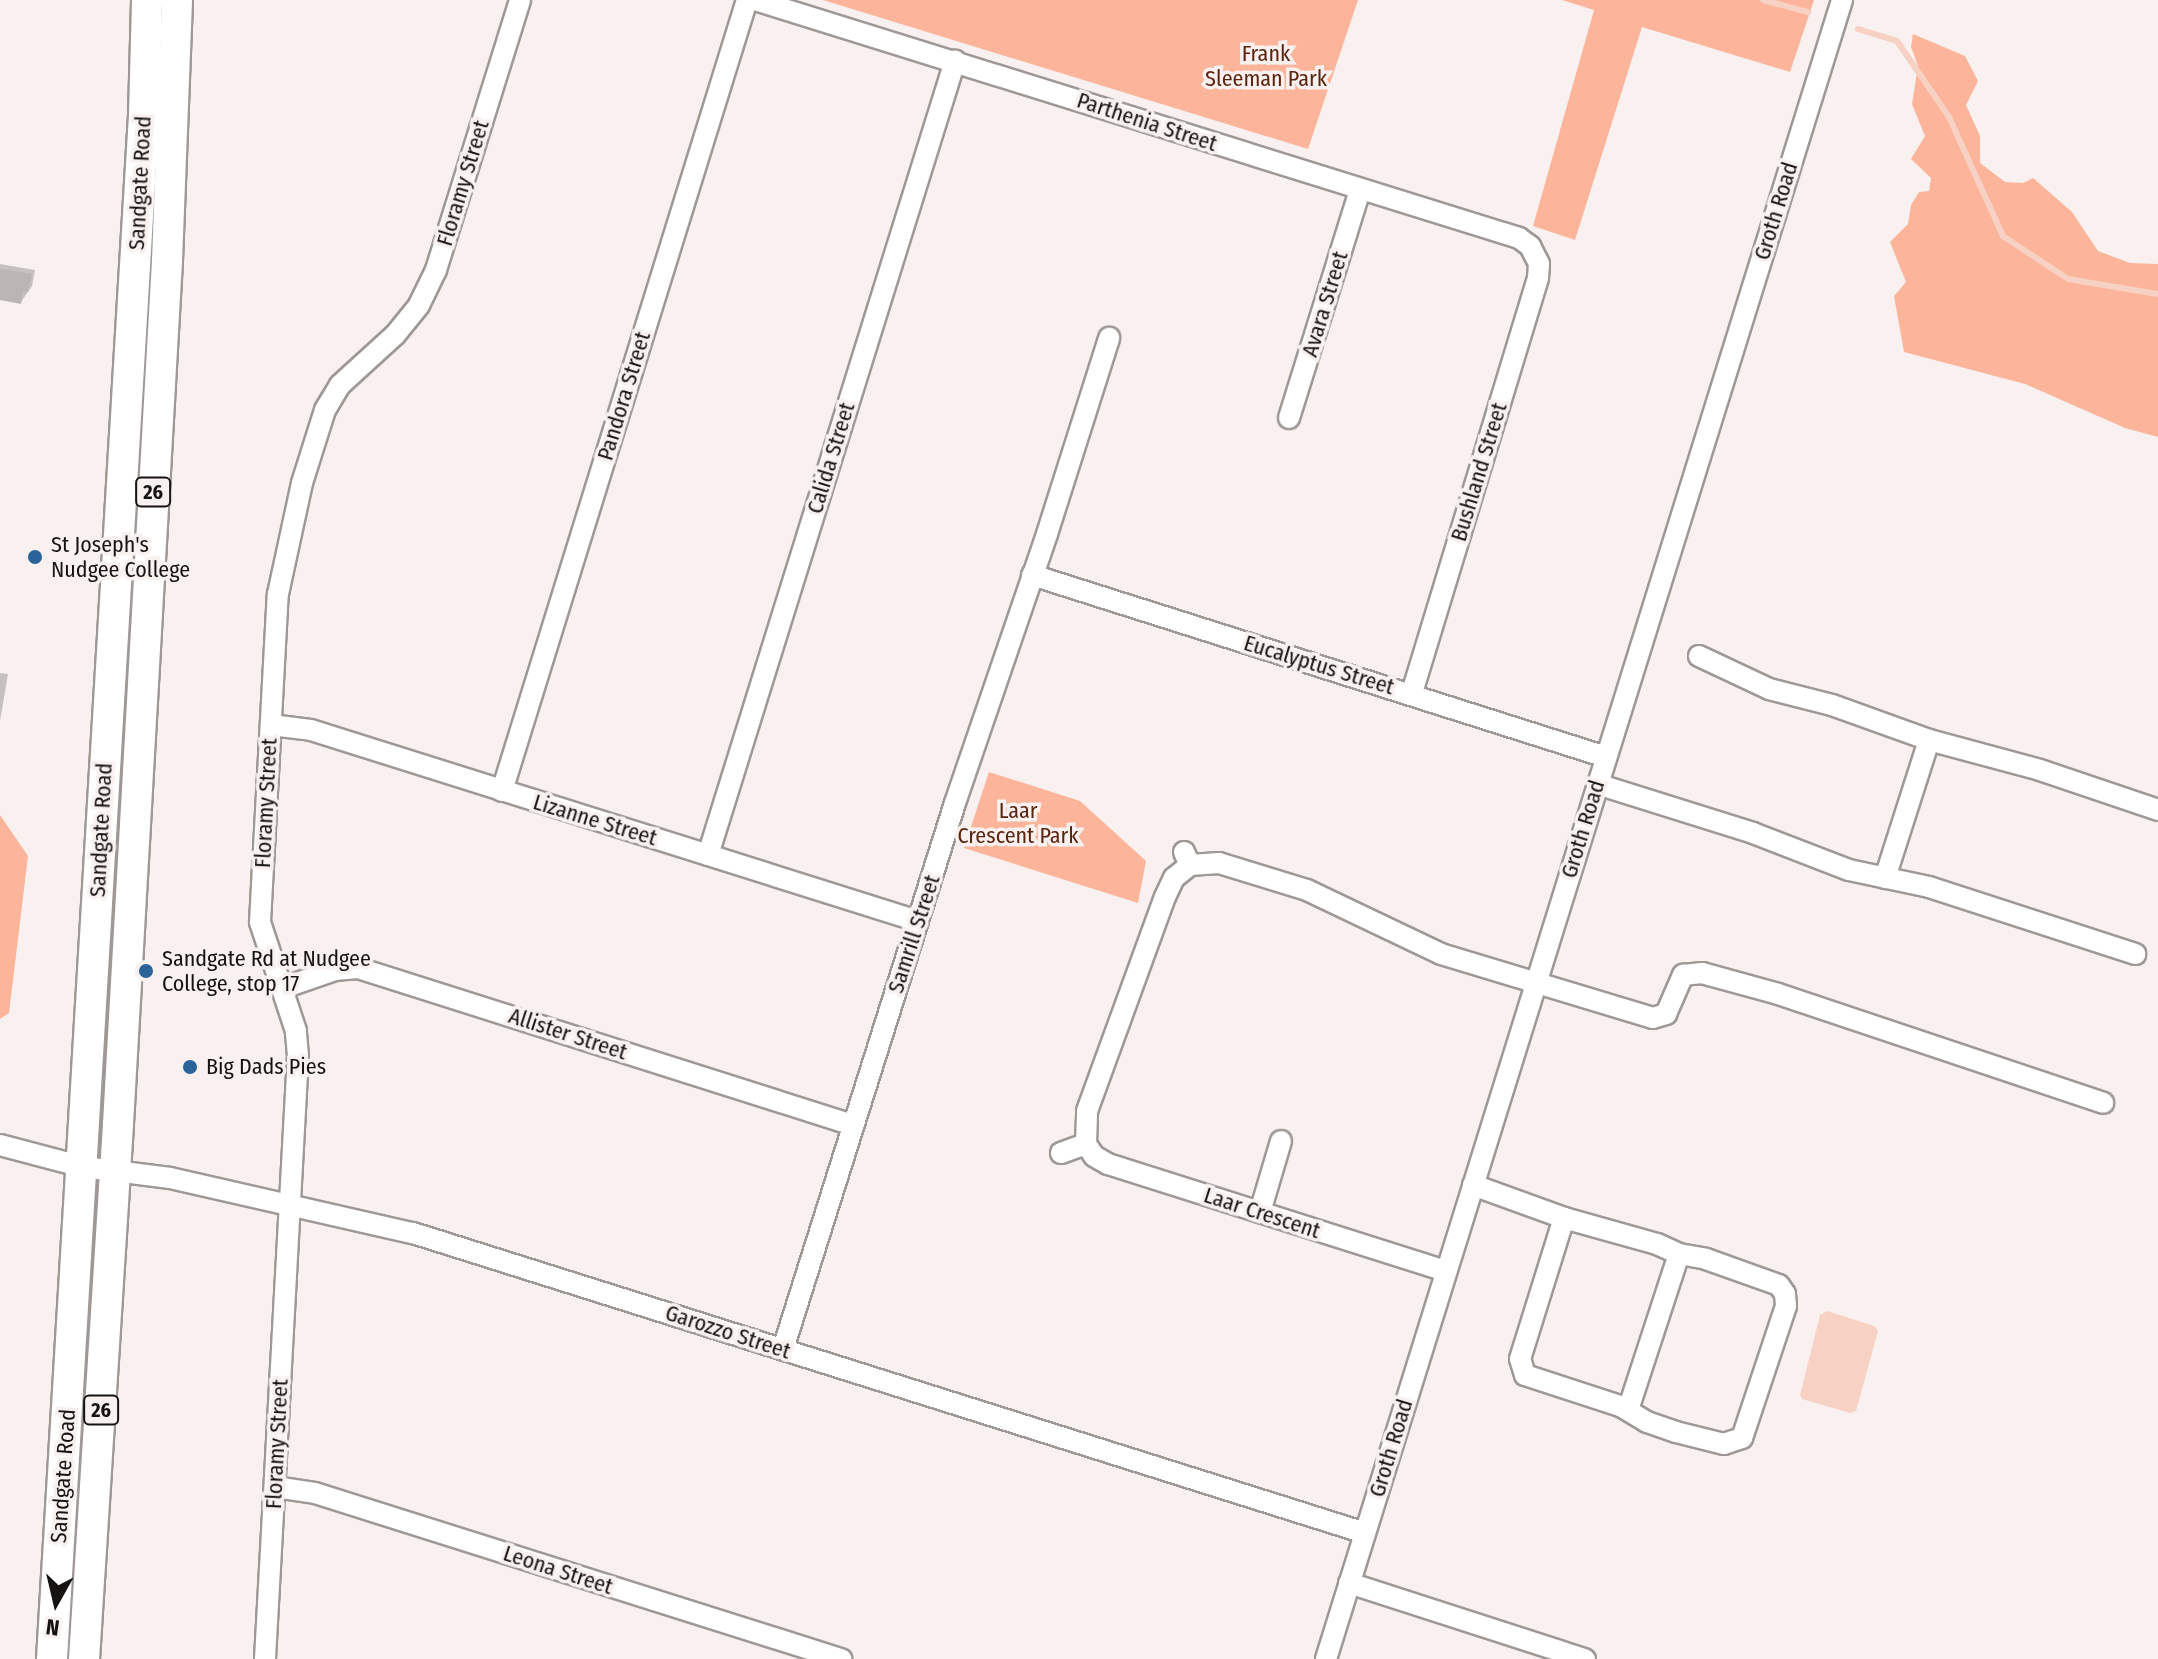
<!DOCTYPE html>
<style>
body{margin:0}
#map{position:relative;width:2158px;height:1659px;overflow:hidden;background:#f8f1ef;font-family:"Fira Sans Condensed",sans-serif}
div>[style]{position:absolute}
.green>*{inset:0;background:#fcb49a}
.water>*{inset:0;background:#f7d1c4}
.shadow>*{inset:0;background:#0003}
.stream>*{height:6px;margin:-3px;padding:0 3px;transform-origin:3px;border-radius:3px;background:#f7d1c4}
.building>*{inset:0;background:#bbb5b3}
.roads{filter:drop-shadow(2px 0 #9e9896) drop-shadow(-2px 0 #9e9896) drop-shadow(0 2px #9e9896) drop-shadow(0 -2px #9e9896)}
.minor>*{height:20px;margin:-10px;padding:0 10px;transform-origin:10px;border-radius:10px;background:#fff}
.highway>*{height:30px;margin:-15px;padding:0 15px;transform-origin:15px;border-radius:15px;background:#fff}
.dots>*{width:22px;height:22px;translate:-50% -50%;box-sizing:border-box;border:4px solid #f8f1ef;border-radius:50%}
span{translate:-50% -50%;white-space:nowrap;text-align:center;line-height:1.15;-webkit-text-stroke:7px #f8f1ef;paint-order:stroke}
.shield-label span{padding:2px 6px;background:#f8f1ef;border:2px solid;border-radius:6px;-webkit-text-stroke-width:0}
.shield-label{font-size:20px;color:#151312;font-weight:700}
.park-label{font-size:22px;color:#5b240e}
.street-label{font-size:22px;color:#151312}
.poi-label{font-size:22px;color:#151312}
.left{translate:0 -50%;text-align:left}
.north{position:absolute;left:16px;top:1563px;width:80px;height:80px;-webkit-text-stroke:6px #f8f1ef;paint-order:stroke;rotate:188deg;font-size:22px;font-weight:700;line-height:32px;text-align:center;color:#151312}
.north::after{content:'';display:block;margin:auto;width:28px;height:36px;background:#151312;clip-path:polygon(50% 0,100% 100%,50% 72%,0 100%)}
</style>
<div id="map">
<div class="green">
<i style="clip-path:polygon(823px 0,1358px 0,1308px 149px)"></i>
<i style="clip-path:polygon(1562px 0,1814px 0,1790px 72px,1642px 27px,1575px 240px,1533px 226px,1594px 10px)"></i>
<i style="clip-path:polygon(1913px 34px,1965px 56px,1978px 81px,1966px 105px,1980px 136px,1980px 163px,2005px 182px,2023px 183px,2033px 178px,2072px 212px,2098px 251px,2130px 263px,2158px 264px,2158px 437px,2125px 428px,2025px 384px,1904px 352px,1894px 296px,1906px 282px,1890px 242px,1908px 224px,1911px 205px,1919px 192px,1929px 191px,1931px 178px,1911px 159px,1925px 136px,1912px 104px,1918px 66px,1911px 47px)"></i>
<i style="clip-path:polygon(989px 772px,1080px 801px,1146px 861px,1138px 903px,964px 848px)"></i>
<i style="clip-path:polygon(0 815px,28px 856px,9px 1013px,0 1019px)"></i>
</div>
<div class="water">
<i style="clip-path:polygon(1827px 1311px,1874px 1326px,1878px 1331px,1856px 1411px,1850px 1413px,1802px 1399px,1800px 1395px,1820px 1315px)"></i>
</div>
<div class="shadow">
<i style="clip-path:polygon(0 264px,35px 270px,32px 286px,21px 302px,0 298px)"></i>
<i style="clip-path:polygon(0 673px,8px 674px,0 721px)"></i>
</div>
<div class="stream">
<i style="left:1763px;top:0;width:47px;rotate:14.9deg"></i>
<i style="left:1858px;top:29px;width:41px;rotate:17.1deg"></i>
<i style="left:1897px;top:41px;width:92px;rotate:55.6deg"></i>
<i style="left:1949px;top:117px;width:131px;rotate:65.6deg"></i>
<i style="left:2003px;top:236px;width:78px;rotate:33.5deg"></i>
<i style="left:2068px;top:279px;width:91px;rotate:9.5deg"></i>
</div>
<div class="building">
<i style="clip-path:polygon(0 269px,32px 274px,28px 292px,23px 291px,21px 304px,0 300px)"></i>
</div>
<div class="roads">
<div class="minor">
<i style="left:755px;top:0;width:800px;rotate:17.3deg"></i>
<i style="left:1519px;top:238px;width:14px;rotate:36deg"></i>
<i style="left:1530px;top:246px;width:20px;rotate:63deg"></i>
<i style="left:1539px;top:264px;width:14px;rotate:94deg"></i>
<i style="left:1538px;top:278px;width:434px;rotate:106.9deg"></i>
<i style="left:1289px;top:418px;width:239px;rotate:-72.7deg"></i>
<i style="left:1032px;top:575px;width:602px;rotate:17.59deg"></i>
<i style="left:1699px;top:656px;width:77px;rotate:25.2deg"></i>
<i style="left:1769px;top:689px;width:65px;rotate:14.3deg"></i>
<i style="left:1832px;top:705px;width:103px;rotate:19.8deg"></i>
<i style="left:1929px;top:740px;width:115px;rotate:15.1deg"></i>
<i style="left:2040px;top:770px;width:125px;rotate:18.7deg"></i>
<i style="left:271px;top:725px;width:40px;rotate:7.1deg"></i>
<i style="left:311px;top:730px;width:636px;rotate:17.47deg"></i>
<i style="left:1597px;top:784px;width:164px;rotate:17.4deg"></i>
<i style="left:1753px;top:833px;width:103px;rotate:21.1deg"></i>
<i style="left:1849px;top:870px;width:82px;rotate:12deg"></i>
<i style="left:1929px;top:887px;width:217px;rotate:18deg"></i>
<i style="left:502px;top:791px;width:828px;rotate:-72.79deg"></i>
<i style="left:1184px;top:852px;width:14px;rotate:65deg"></i>
<i style="left:1190px;top:865px;width:29px;rotate:-4deg"></i>
<i style="left:1219px;top:863px;width:92px;rotate:17.1deg"></i>
<i style="left:1307px;top:890px;width:148px;rotate:25.5deg"></i>
<i style="left:1441px;top:954px;width:221px;rotate:16.8deg"></i>
<i style="left:1653px;top:1018px;width:14px;rotate:-17deg"></i>
<i style="left:1666px;top:1014px;width:43px;rotate:-66.4deg"></i>
<i style="left:1683px;top:975px;width:19px;rotate:-6deg"></i>
<i style="left:1702px;top:973px;width:79px;rotate:15.4deg"></i>
<i style="left:1778px;top:994px;width:343px;rotate:18.5deg"></i>
<i style="left:708px;top:855px;width:832px;rotate:-72.72deg"></i>
<i style="left:1885px;top:878px;width:145px;rotate:-72.3deg"></i>
<i style="left:283px;top:988px;width:55px;rotate:-19.1deg"></i>
<i style="left:335px;top:970px;width:23px;rotate:-5deg"></i>
<i style="left:358px;top:968px;width:519px;rotate:17.6deg"></i>
<i style="left:1086px;top:1144px;width:14px;rotate:56deg"></i>
<i style="left:1094px;top:1156px;width:16px;rotate:30deg"></i>
<i style="left:1108px;top:1164px;width:355px;rotate:17.6deg"></i>
<i style="left:0;top:1145px;width:86px;rotate:14.8deg"></i>
<i style="left:83px;top:1167px;width:88px;rotate:7.2deg"></i>
<i style="left:170px;top:1178px;width:249px;rotate:12.8deg"></i>
<i style="left:413px;top:1233px;width:998px;rotate:17.49deg"></i>
<i style="left:1061px;top:1153px;width:27px;rotate:-20deg"></i>
<i style="left:1086px;top:1144px;width:33px;rotate:-88deg"></i>
<i style="left:1087px;top:1111px;width:228px;rotate:-70deg"></i>
<i style="left:1165px;top:897px;width:21px;rotate:-65deg"></i>
<i style="left:1174px;top:878px;width:21px;rotate:-39deg"></i>
<i style="left:1473px;top:1185px;width:97px;rotate:19.9deg"></i>
<i style="left:1564px;top:1218px;width:97px;rotate:15.6deg"></i>
<i style="left:1657px;top:1244px;width:24px;rotate:24deg"></i>
<i style="left:1679px;top:1254px;width:27px;rotate:10deg"></i>
<i style="left:1706px;top:1259px;width:77px;rotate:19.6deg"></i>
<i style="left:1779px;top:1285px;width:11px;rotate:56deg"></i>
<i style="left:1785px;top:1294px;width:12px;rotate:85deg"></i>
<i style="left:1786px;top:1306px;width:139px;rotate:108.4deg"></i>
<i style="left:1742px;top:1438px;width:19px;rotate:162deg"></i>
<i style="left:1724px;top:1444px;width:49px;rotate:-166deg"></i>
<i style="left:1676px;top:1432px;width:31px;rotate:-161deg"></i>
<i style="left:1647px;top:1422px;width:31px;rotate:-149deg"></i>
<i style="left:1620px;top:1406px;width:100px;rotate:-161.9deg"></i>
<i style="left:1525px;top:1375px;width:17px;rotate:-107deg"></i>
<i style="left:1520px;top:1359px;width:148px;rotate:-72.7deg"></i>
<i style="left:1260px;top:1212px;width:74px;rotate:-73.5deg"></i>
<i style="left:783px;top:1349px;width:572px;rotate:-72.51deg"></i>
<i style="left:955px;top:803px;width:284px;rotate:-71.1deg"></i>
<i style="left:1047px;top:534px;width:206px;rotate:-72.4deg"></i>
<i style="left:1628px;top:1410px;width:164px;rotate:-71.9deg"></i>
<i style="left:275px;top:1487px;width:40px;rotate:8.5deg"></i>
<i style="left:315px;top:1493px;width:552px;rotate:17.52deg"></i>
<i style="left:1349px;top:1583px;width:248px;rotate:17.9deg"></i>
<i style="left:265px;top:1659px;width:604px;rotate:-86.87deg"></i>
<i style="left:298px;top:1056px;width:25px;rotate:-95deg"></i>
<i style="left:296px;top:1031px;width:115px;rotate:-108.3deg"></i>
<i style="left:260px;top:922px;width:328px;rotate:-86.9deg"></i>
<i style="left:278px;top:594px;width:114px;rotate:-77.8deg"></i>
<i style="left:302px;top:483px;width:77px;rotate:-72.5deg"></i>
<i style="left:325px;top:410px;width:29px;rotate:-59deg"></i>
<i style="left:340px;top:385px;width:74px;rotate:-42.3deg"></i>
<i style="left:395px;top:335px;width:38px;rotate:-51deg"></i>
<i style="left:419px;top:305px;width:39px;rotate:-64deg"></i>
<i style="left:436px;top:270px;width:283px;rotate:-72.7deg"></i>
<i style="left:1326px;top:1659px;width:1737px;rotate:-72.72deg"></i>
</div>
<div class="highway">
<i style="left:52px;top:1659px;width:1546px;rotate:-86.59deg"></i>
<i style="left:144px;top:116px;width:116px;rotate:-88.5deg"></i>
<i style="left:84px;top:1659px;width:536px;rotate:-86.36deg"></i>
<i style="left:118px;top:1124px;width:864px;rotate:-86.75deg"></i>
<i style="left:167px;top:261px;width:261px;rotate:-87.8deg"></i>
</div>
</div>
<div class="dots">
<i style="left:35px;top:557px;background:#2a629a"></i>
<i style="left:146px;top:971px;background:#2a629a"></i>
<i style="left:190px;top:1067px;background:#2a629a"></i>
</div>
<div class="shield-label">
<span style="left:153px;top:492px">26</span>
<span style="left:101px;top:1410px">26</span>
</div>
<div class="park-label">
<span style="left:1266px;top:66px">Frank<br>Sleeman Park</span>
<span style="left:1018px;top:823px">Laar<br>Crescent Park</span>
</div>
<div class="street-label">
<span style="left:1147px;top:122px;rotate:18deg">Parthenia Street</span>
<span style="left:140px;top:183px;rotate:-87deg">Sandgate Road</span>
<span style="left:463px;top:183px;rotate:-73deg">Floramy Street</span>
<span style="left:1776px;top:211px;rotate:-73deg">Groth Road</span>
<span style="left:1325px;top:304px;rotate:-73deg">Avara Street</span>
<span style="left:624px;top:396px;rotate:-73deg">Pandora Street</span>
<span style="left:831px;top:458px;rotate:-73deg">Calida Street</span>
<span style="left:1479px;top:472px;rotate:-73deg">Bushland Street</span>
<span style="left:1319px;top:665px;rotate:17deg">Eucalyptus Street</span>
<span style="left:266px;top:803px;rotate:-87deg">Floramy Street</span>
<span style="left:595px;top:820px;rotate:17deg">Lizanne Street</span>
<span style="left:1583px;top:829px;rotate:-73deg">Groth Road</span>
<span style="left:101px;top:830px;rotate:-87deg">Sandgate Road</span>
<span style="left:914px;top:934px;rotate:-72deg">Samrill Street</span>
<span style="left:568px;top:1034px;rotate:18deg">Allister Street</span>
<span style="left:1262px;top:1213px;rotate:18deg">Laar Crescent</span>
<span style="left:728px;top:1332px;rotate:18deg">Garozzo Street</span>
<span style="left:277px;top:1444px;rotate:-87deg">Floramy Street</span>
<span style="left:1391px;top:1448px;rotate:-73deg">Groth Road</span>
<span style="left:63px;top:1476px;rotate:-86deg">Sandgate Road</span>
<span style="left:558px;top:1570px;rotate:18deg">Leona Street</span>
</div>
<div class="poi-label">
<span class="left" style="left:51px;top:557px">St Joseph's<br>Nudgee College</span>
<span class="left" style="left:162px;top:971px">Sandgate Rd at Nudgee<br>College, stop 17</span>
<span class="left" style="left:206px;top:1067px">Big Dads Pies</span>
</div>
<div class="north">N</div>
</div>
